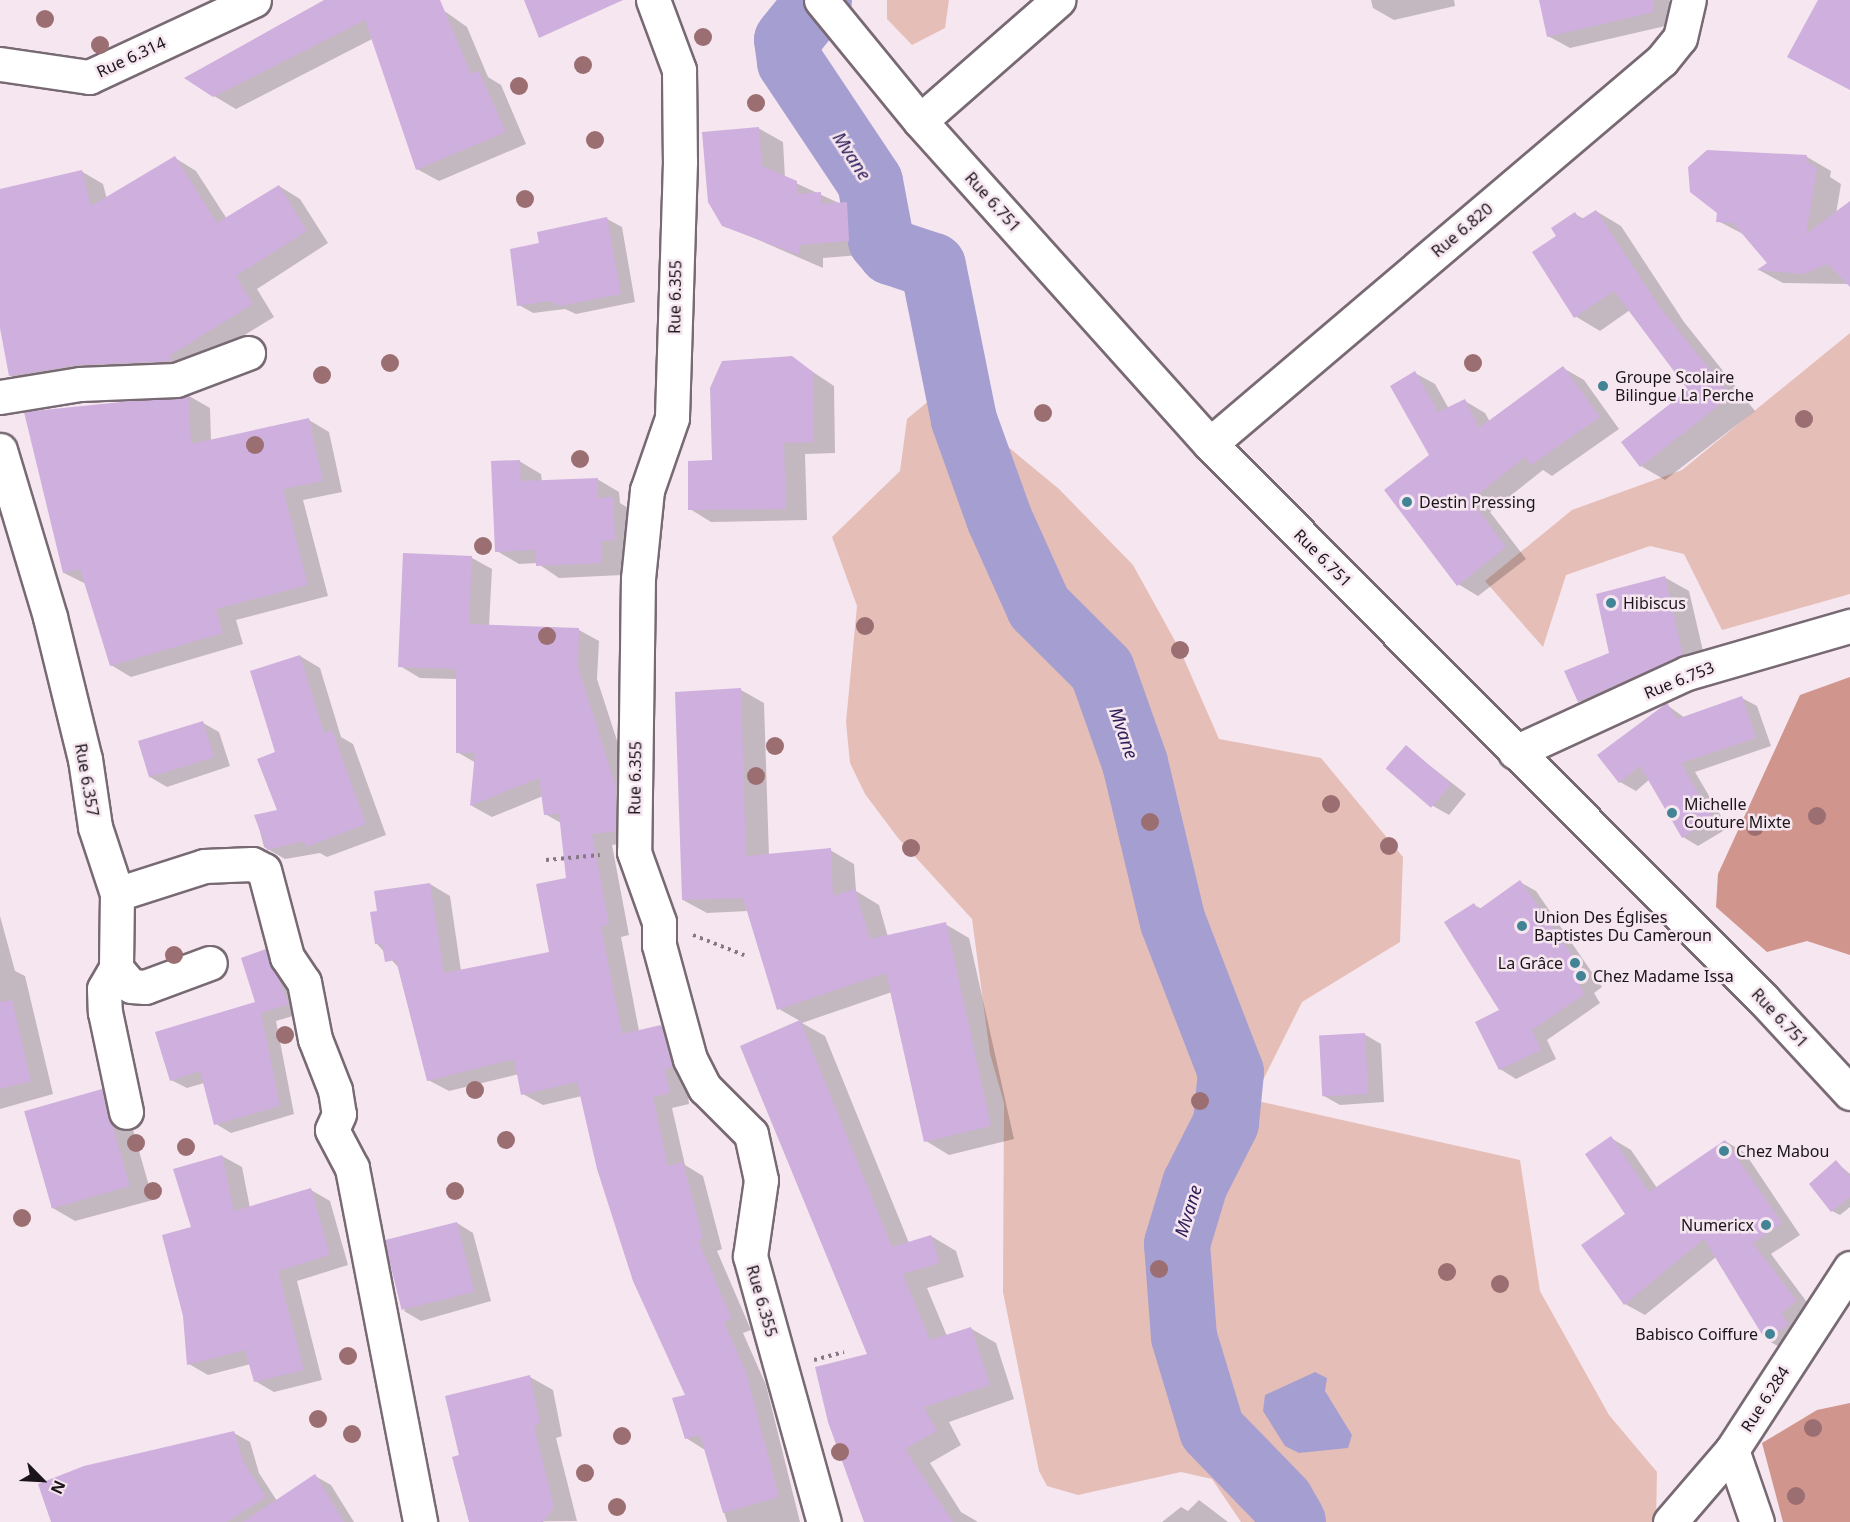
<!DOCTYPE html>
<meta charset="utf-8">
<style>
body{margin:0}
#map{position:relative;width:1850px;height:1522px;overflow:hidden;background:#f6e6f0;font-family:"Noto Sans",sans-serif}
div>[style]{position:absolute}
.green>*{inset:0;background:#e6beb8}
.forest>*{inset:0;background:#d0968d}
.water>*{inset:0;background:#a59fd1}
.shadow>*{inset:0;background:#0003}
.river>*{height:66px;margin:-33px;padding:0 33px;transform-origin:33px;border-radius:33px;background:#a59fd1}
.building>*{inset:0;background:#ceafdd;transform-origin:0 0}
.path>*{height:4px;margin-top:-2px;transform-origin:0;background:repeating-linear-gradient(90deg,#857a81 0 3px,transparent 0 7.5px)}
.roads{filter:drop-shadow(2px 0 #786a73) drop-shadow(-2px 0 #786a73) drop-shadow(0 2px #786a73) drop-shadow(0 -2px #786a73)}
.minor>*{height:33px;margin:-16.5px;padding:0 16.5px;transform-origin:16.5px;border-radius:16.5px;background:#fff}
.tertiary>*{height:33px;margin:-16.5px;padding:0 16.5px;transform-origin:16.5px;border-radius:16.5px;background:#fff}
.primary>*{height:33px;margin:-16.5px;padding:0 16.5px;transform-origin:16.5px;border-radius:16.5px;background:#fff}
.trees>*{width:18px;height:18px;margin:-9px;border-radius:50%;background:#9b6e71}
.dots>*{width:16px;height:16px;translate:-50% -50%;box-sizing:border-box;border:3px solid #f6e6f0;border-radius:50%}
span{translate:-50% -50%;white-space:nowrap;text-align:center;line-height:1.15;-webkit-text-stroke:5px #f6e6f0;paint-order:stroke}
.street-label{font-size:16px;color:#1b1519}
.poi-label{font-size:16px;color:#1b1519}
.left{translate:0 -50%;text-align:left}
.right{translate:-100% -50%;text-align:right}
.water-label{font-size:18px;color:#2b1c57;font-style:italic}
.north{position:absolute;left:12px;top:1450px;width:60px;height:60px;-webkit-text-stroke:4px #f6e6f0;paint-order:stroke;rotate:114deg;font-size:16px;font-weight:700;line-height:24px;text-align:center;color:#1b1519}
.north::after{content:'';display:block;margin:auto;width:21px;height:27px;background:#1b1519;clip-path:polygon(50% 0,100% 100%,50% 72%,0 100%)}
</style>
<div id="map">
<div class="green">
<i style="clip-path:polygon(887px 0,949px 0,945px 28px,912px 45px,887px 19px)"></i>
<i style="clip-path:polygon(1850px 333px,1850px 594px,1722px 630px,1684px 554px,1650px 546px,1566px 575px,1543px 647px,1485px 581px,1572px 510px,1682px 470px)"></i>
<i style="clip-path:polygon(973px 364px,978px 404px,1001px 441px,1059px 489px,1133px 565px,1180px 650px,1219px 739px,1321px 758px,1403px 857px,1400px 942px,1302px 1002px,1253px 1100px,1520px 1160px,1540px 1291px,1609px 1415px,1657px 1472px,1656px 1522px,1241px 1522px,1212px 1479px,1181px 1472px,1078px 1495px,1047px 1486px,1039px 1471px,1003px 1292px,1004px 1103px,990px 1054px,972px 919px,898px 838px,865px 794px,850px 763px,846px 722px,857px 606px,832px 537px,900px 471px,907px 419px)"></i>
</div>
<div class="forest">
<i style="clip-path:polygon(1850px 677px,1850px 955px,1807px 941px,1767px 952px,1716px 907px,1718px 874px,1800px 695px)"></i>
<i style="clip-path:polygon(1850px 1403px,1850px 1522px,1783px 1522px,1762px 1443px,1817px 1410px)"></i>
</div>
<div class="water">
<i style="clip-path:polygon(1315px 1372px,1327px 1378px,1325px 1391px,1352px 1435px,1348px 1448px,1299px 1453px,1285px 1446px,1263px 1411px,1265px 1395px)"></i>
</div>
<div class="shadow">
<i style="clip-path:polygon(328px 0,429px 0,467px 27px,488px 77px,501px 85px,526px 144px,439px 181px,417px 169px,374px 38px,236px 109px,214px 96px)"></i>
<i style="clip-path:polygon(1371px 0,1454px 0,1455px 6px,1394px 20px,1373px 8px)"></i>
<i style="clip-path:polygon(1541px 0,1669px 0,1674px 24px,1570px 48px,1548px 36px)"></i>
<i style="clip-path:polygon(758px 128px,783px 142px,785px 178px,871px 218px,873px 254px,823px 258px,823px 268px,724px 225px)"></i>
<i style="clip-path:polygon(1707px 152px,1807px 157px,1831px 171px,1830px 177px,1841px 184px,1836px 214px,1850px 210px,1850px 284px,1783px 283px,1759px 270px,1769px 263px,1745px 235px,1718px 221px,1719px 212px,1690px 167px)"></i>
<i style="clip-path:polygon(175px 158px,196px 171px,227px 219px,279px 186px,300px 199px,328px 243px,257px 289px,274px 317px,190px 368px,32px 388px,11px 376px,0 320px,0 192px,81px 171px,103px 184px,107px 199px)"></i>
<i style="clip-path:polygon(1596px 211px,1621px 226px,1684px 322px,1755px 411px,1665px 480px,1641px 466px,1690px 390px,1630px 310px,1600px 331px,1575px 316px,1558px 236px,1575px 214px,1584px 219px)"></i>
<i style="clip-path:polygon(607px 219px,622px 227px,635px 302px,576px 314px,565px 309px,533px 313px,519px 305px,541px 244px)"></i>
<i style="clip-path:polygon(792px 358px,834px 386px,835px 453px,805px 454px,807px 520px,711px 522px,690px 509px,714px 462px)"></i>
<i style="clip-path:polygon(1563px 368px,1584px 380px,1619px 429px,1552px 476px,1543px 470px,1490px 512px,1526px 559px,1478px 596px,1458px 584px,1415px 373px,1435px 384px,1449px 409px,1465px 401px,1485px 413px,1490px 422px)"></i>
<i style="clip-path:polygon(189px 396px,210px 408px,211px 441px,309px 420px,329px 432px,342px 492px,303px 500px,328px 596px,236px 620px,243px 644px,131px 677px,111px 665px,86px 584px,64px 573px,26px 413px)"></i>
<i style="clip-path:polygon(519px 461px,541px 474px,542px 482px,597px 479px,619px 492px,620px 503px,635px 512px,637px 552px,622px 553px,623px 575px,559px 578px,537px 563px,519px 564px,497px 551px)"></i>
<i style="clip-path:polygon(472px 558px,492px 569px,489px 626px,579px 630px,599px 641px,597px 679px,636px 799px,635px 842px,612px 845px,629px 935px,621px 937px,639px 1031px,661px 1026px,681px 1038px,689px 1104px,672px 1108px,685px 1165px,703px 1176px,722px 1249px,717px 1251px,751px 1330px,743px 1333px,766px 1385px,800px 1522px,727px 1522px,705px 1450px,686px 1438px,687px 1396px,582px 1096px,543px 1105px,523px 1094px,519px 1074px,449px 1091px,428px 1080px,398px 967px,377px 944px,379px 913px,430px 884px,450px 896px,461px 971px,551px 953px,567px 879px,561px 823px,545px 814px,543px 796px,492px 817px,472px 806px,476px 763px,457px 752px,457px 679px,420px 678px,400px 666px)"></i>
<i style="clip-path:polygon(1664px 577px,1689px 591px,1707px 668px,1604px 715px,1580px 701px)"></i>
<i style="clip-path:polygon(300px 656px,320px 668px,341px 737px,353px 744px,386px 835px,327px 857px,320px 853px,285px 859px,264px 847px,256px 816px,279px 811px,277px 753px)"></i>
<i style="clip-path:polygon(741px 690px,764px 703px,769px 856px,830px 850px,854px 864px,856px 891px,879px 905px,888px 937px,945px 924px,969px 938px,1014px 1139px,949px 1155px,926px 1141px,892px 992px,802px 1023px,825px 1036px,909px 1243px,931px 1236px,956px 1251px,964px 1277px,927px 1288px,947px 1336px,970px 1328px,996px 1343px,1014px 1399px,949px 1422px,961px 1445px,930px 1463px,961px 1512px,978px 1522px,865px 1522px,869px 1355px,800px 1021px,779px 1009px,748px 911px,707px 913px,683px 900px)"></i>
<i style="clip-path:polygon(1742px 698px,1757px 706px,1771px 746px,1695px 772px,1728px 828px,1698px 846px,1683px 837px,1650px 779px,1636px 791px,1620px 782px,1599px 755px,1667px 705px,1685px 718px)"></i>
<i style="clip-path:polygon(203px 723px,219px 732px,230px 766px,167px 787px,150px 777px)"></i>
<i style="clip-path:polygon(1406px 747px,1466px 794px,1449px 815px,1433px 806px)"></i>
<i style="clip-path:polygon(1520px 882px,1536px 891px,1602px 987px,1594px 993px,1600px 1003px,1547px 1040px,1556px 1059px,1516px 1079px,1500px 1069px,1501px 1010px,1474px 905px,1482px 909px)"></i>
<i style="clip-path:polygon(0 916px,15px 971px,25px 976px,53px 1094px,0 1109px)"></i>
<i style="clip-path:polygon(265px 951px,281px 960px,303px 1013px,276px 1021px,294px 1114px,231px 1133px,216px 1124px,204px 1083px,187px 1088px,171px 1080px,257px 1003px)"></i>
<i style="clip-path:polygon(1364px 1034px,1381px 1044px,1384px 1102px,1340px 1105px,1324px 1096px)"></i>
<i style="clip-path:polygon(102px 1091px,126px 1105px,153px 1200px,75px 1221px,51px 1207px)"></i>
<i style="clip-path:polygon(1611px 1138px,1631px 1150px,1657px 1188px,1725px 1141px,1745px 1153px,1800px 1235px,1771px 1254px,1815px 1313px,1787px 1351px,1767px 1340px,1716px 1257px,1645px 1315px,1625px 1304px,1627px 1214px)"></i>
<i style="clip-path:polygon(222px 1156px,242px 1167px,250px 1208px,311px 1190px,330px 1201px,348px 1265px,297px 1281px,322px 1380px,274px 1392px,255px 1381px,251px 1364px,208px 1375px,189px 1364px,193px 1228px)"></i>
<i style="clip-path:polygon(1836px 1162px,1850px 1174px,1850px 1207px,1840px 1215px,1832px 1211px)"></i>
<i style="clip-path:polygon(457px 1223px,473px 1233px,491px 1301px,421px 1321px,404px 1311px)"></i>
<i style="clip-path:polygon(530px 1377px,553px 1390px,562px 1436px,556px 1438px,577px 1521px,471px 1522px,461px 1456px)"></i>
<i style="clip-path:polygon(234px 1433px,250px 1442px,259px 1473px,277px 1501px,315px 1476px,331px 1485px,354px 1522px,53px 1522px)"></i>
<i style="clip-path:polygon(1199px 1500px,1228px 1522px,1162px 1522px,1181px 1507px,1188px 1511px)"></i>
</div>
<div class="river">
<i style="left:819px;top:0;width:51px;rotate:128.7deg"></i>
<i style="left:787px;top:40px;width:22px;rotate:82deg"></i>
<i style="left:790px;top:62px;width:144px;rotate:56.3deg"></i>
<i style="left:870px;top:182px;width:59px;rotate:79.3deg"></i>
<i style="left:881px;top:240px;width:16px;rotate:50deg"></i>
<i style="left:891px;top:252px;width:44px;rotate:18.4deg"></i>
<i style="left:933px;top:266px;width:157px;rotate:78.6deg"></i>
<i style="left:964px;top:420px;width:104px;rotate:70.3deg"></i>
<i style="left:999px;top:518px;width:98px;rotate:65.8deg"></i>
<i style="left:1039px;top:607px;width:89px;rotate:45deg"></i>
<i style="left:1102px;top:670px;width:99px;rotate:70.5deg"></i>
<i style="left:1135px;top:763px;width:163px;rotate:76.6deg"></i>
<i style="left:1173px;top:922px;width:161px;rotate:68.9deg"></i>
<i style="left:1231px;top:1072px;width:51px;rotate:95.6deg"></i>
<i style="left:1226px;top:1123px;width:68px;rotate:116.9deg"></i>
<i style="left:1195px;top:1184px;width:63px;rotate:106.7deg"></i>
<i style="left:1177px;top:1244px;width:93px;rotate:85.7deg"></i>
<i style="left:1184px;top:1337px;width:97px;rotate:73.2deg"></i>
<i style="left:1212px;top:1430px;width:99px;rotate:45.8deg"></i>
<i style="left:1281px;top:1501px;width:24px;rotate:60deg"></i>
</div>
<div class="building">
<i style="clip-path:polygon(324px 0,440px 0,471px 74px,479px 71px,506px 132px,416px 170px,365px 20px,213px 97px,184px 78px)"></i>
<i style="clip-path:polygon(524px 0,623px 0,539px 38px)"></i>
<i style="clip-path:polygon(1539px 0,1653px 0,1654px 12px,1547px 37px)"></i>
<i style="clip-path:polygon(1818px 0,1850px 0,1850px 90px,1787px 57px)"></i>
<i style="clip-path:polygon(759px 127px,762px 166px,797px 181px,797px 194px,821px 192px,821px 204px,847px 202px,849px 241px,799px 245px,799px 255px,722px 226px,708px 202px,702px 132px)"></i>
<i style="clip-path:polygon(1707px 150px,1807px 155px,1806px 161px,1817px 168px,1806px 234px,1850px 201px,1850px 287px,1828px 264px,1803px 274px,1757px 270px,1767px 263px,1733px 223px,1716px 222px,1717px 213px,1690px 192px,1688px 167px)"></i>
<i style="clip-path:polygon(175px 156px,217px 223px,279px 185px,307px 231px,236px 276px,253px 304px,169px 356px,172px 361px,79px 365px,9px 376px,0 328px,0 189px,82px 170px,91px 206px)"></i>
<i style="clip-path:polygon(1596px 210px,1659px 306px,1731px 396px,1640px 467px,1621px 442px,1688px 390px,1614px 291px,1574px 318px,1532px 252px,1556px 236px,1551px 228px,1575px 212px,1580px 220px)"></i>
<i style="clip-path:polygon(607px 217px,621px 294px,560px 306px,549px 301px,517px 306px,510px 249px,539px 243px,537px 232px)"></i>
<i style="clip-path:polygon(792px 356px,813px 372px,813px 442px,784px 443px,786px 509px,688px 510px,688px 461px,712px 460px,710px 388px,722px 361px)"></i>
<i style="clip-path:polygon(1563px 366px,1600px 417px,1531px 465px,1525px 457px,1471px 500px,1506px 547px,1457px 586px,1384px 490px,1429px 455px,1390px 386px,1415px 371px,1438px 412px,1465px 399px,1479px 428px)"></i>
<i style="clip-path:polygon(189px 395px,191px 444px,309px 418px,323px 481px,283px 489px,308px 585px,216px 609px,223px 633px,110px 666px,80px 569px,63px 573px,24px 412px)"></i>
<i style="clip-path:polygon(520px 460px,521px 481px,598px 478px,598px 498px,613px 497px,615px 540px,601px 541px,602px 563px,536px 566px,535px 550px,495px 552px,491px 461px)"></i>
<i style="clip-path:polygon(403px 553px,472px 556px,469px 624px,579px 628px,578px 667px,616px 787px,616px 831px,592px 834px,609px 924px,601px 926px,622px 1034px,661px 1025px,673px 1067px,665px 1069px,670px 1093px,653px 1097px,668px 1166px,683px 1162px,703px 1238px,698px 1240px,732px 1319px,724px 1322px,746px 1372px,779px 1497px,723px 1513px,700px 1435px,685px 1439px,672px 1398px,685px 1395px,633px 1281px,597px 1169px,577px 1082px,521px 1095px,514px 1059px,427px 1081px,396px 960px,385px 962px,382px 944px,375px 944px,370px 912px,377px 911px,374px 891px,430px 883px,444px 973px,549px 952px,536px 884px,566px 878px,559px 814px,544px 815px,539px 778px,470px 806px,475px 753px,456px 753px,456px 669px,398px 667px)"></i>
<i style="clip-path:polygon(1665px 576px,1683px 655px,1578px 702px,1564px 671px,1609px 653px,1596px 594px)"></i>
<i style="clip-path:polygon(300px 655px,324px 733px,332px 730px,366px 824px,306px 847px,304px 841px,267px 850px,254px 815px,277px 810px,257px 759px,275px 752px,250px 671px)"></i>
<i style="clip-path:polygon(741px 688px,746px 856px,831px 848px,833px 896px,855px 889px,870px 939px,946px 922px,991px 1126px,924px 1142px,886px 973px,777px 1010px,743px 898px,682px 900px,675px 692px)"></i>
<i style="clip-path:polygon(1742px 696px,1756px 738px,1681px 763px,1713px 819px,1682px 838px,1640px 766px,1619px 783px,1597px 755px,1667px 703px,1677px 719px)"></i>
<i style="left:203px;top:721px;width:38px;height:68px;rotate:73deg"></i>
<i style="left:1406px;top:745px;width:60px;height:31px;rotate:41deg"></i>
<i style="clip-path:polygon(1520px 880px,1587px 977px,1578px 983px,1585px 994px,1532px 1030px,1541px 1050px,1499px 1070px,1475px 1022px,1499px 1010px,1444px 922px,1474px 903px,1478px 910px)"></i>
<i style="clip-path:polygon(266px 949px,289px 1004px,261px 1013px,280px 1106px,214px 1125px,200px 1071px,170px 1081px,155px 1032px,255px 1002px,241px 958px)"></i>
<i style="clip-path:polygon(12px 1000px,31px 1081px,0 1089px,0 1002px)"></i>
<i style="clip-path:polygon(800px 1020px,892px 1247px,931px 1235px,940px 1263px,903px 1274px,930px 1340px,971px 1327px,990px 1385px,924px 1407px,937px 1431px,905px 1449px,953px 1522px,864px 1522px,828px 1422px,815px 1367px,867px 1354px,740px 1046px)"></i>
<i style="left:1365px;top:1033px;width:61px;height:46px;rotate:87deg"></i>
<i style="left:102px;top:1089px;width:101px;height:81px;rotate:74deg"></i>
<i style="clip-path:polygon(1611px 1136px,1649px 1192px,1725px 1140px,1782px 1223px,1753px 1243px,1797px 1301px,1781px 1313px,1789px 1324px,1766px 1341px,1704px 1239px,1624px 1305px,1581px 1245px,1625px 1214px,1585px 1154px)"></i>
<i style="clip-path:polygon(222px 1155px,234px 1211px,311px 1188px,330px 1255px,278px 1271px,304px 1370px,254px 1382px,245px 1350px,187px 1365px,183px 1316px,162px 1235px,191px 1227px,173px 1169px)"></i>
<i style="clip-path:polygon(1836px 1160px,1850px 1177px,1850px 1197px,1831px 1212px,1809px 1184px)"></i>
<i style="left:457px;top:1222px;width:72px;height:75px;rotate:76deg"></i>
<i style="clip-path:polygon(530px 1375px,540px 1424px,534px 1425px,554px 1508px,543px 1522px,469px 1522px,452px 1457px,459px 1455px,445px 1396px)"></i>
<i style="clip-path:polygon(234px 1431px,244px 1463px,266px 1497px,227px 1522px,51px 1522px,38px 1484px,84px 1466px)"></i>
<i style="clip-path:polygon(315px 1474px,344px 1522px,243px 1522px)"></i>
</div>
<div class="path">
<i style="left:546px;top:860px;width:54px;rotate:-5.3deg"></i>
<i style="left:693px;top:935px;width:55px;rotate:21.4deg"></i>
<i style="left:814px;top:1360px;width:31px;rotate:-15deg"></i>
</div>
<div class="roads">
<div class="minor">
<i style="left:653px;top:0;width:75px;rotate:69.6deg"></i>
<i style="left:679px;top:70px;width:92px;rotate:89.4deg"></i>
<i style="left:680px;top:162px;width:256px;rotate:91.8deg"></i>
<i style="left:672px;top:418px;width:76px;rotate:109.1deg"></i>
<i style="left:647px;top:490px;width:88px;rotate:95.8deg"></i>
<i style="left:638px;top:578px;width:274px;rotate:90.8deg"></i>
<i style="left:634px;top:852px;width:74px;rotate:70.3deg"></i>
<i style="left:659px;top:922px;width:23px;rotate:90deg"></i>
<i style="left:659px;top:945px;width:118px;rotate:74.8deg"></i>
<i style="left:690px;top:1059px;width:33px;rotate:63deg"></i>
<i style="left:705px;top:1088px;width:65px;rotate:45deg"></i>
<i style="left:751px;top:1134px;width:47px;rotate:77.7deg"></i>
<i style="left:761px;top:1180px;width:77px;rotate:98.2deg"></i>
<i style="left:750px;top:1256px;width:276px;rotate:74.5deg"></i>
<i style="left:0;top:64px;width:90px;rotate:8.3deg"></i>
<i style="left:89px;top:77px;width:182px;rotate:-25deg"></i>
<i style="left:920px;top:121px;width:184px;rotate:-41.2deg"></i>
<i style="left:0;top:397px;width:81px;rotate:-9.2deg"></i>
<i style="left:80px;top:384px;width:96px;rotate:-2.4deg"></i>
<i style="left:176px;top:380px;width:77px;rotate:-20.6deg"></i>
<i style="left:1210px;top:444px;width:593px;rotate:-40.35deg"></i>
<i style="left:1662px;top:60px;width:28px;rotate:-51deg"></i>
<i style="left:1680px;top:38px;width:39px;rotate:-77deg"></i>
<i style="left:0;top:450px;width:174px;rotate:73.3deg"></i>
<i style="left:50px;top:617px;width:146px;rotate:76.2deg"></i>
<i style="left:85px;top:759px;width:69px;rotate:81.6deg"></i>
<i style="left:95px;top:827px;width:71px;rotate:71.8deg"></i>
<i style="left:117px;top:894px;width:74px;rotate:90.8deg"></i>
<i style="left:116px;top:968px;width:24px;rotate:120deg"></i>
<i style="left:104px;top:989px;width:23px;rotate:88deg"></i>
<i style="left:105px;top:1012px;width:102px;rotate:78.1deg"></i>
<i style="left:1515px;top:752px;width:189px;rotate:-24.7deg"></i>
<i style="left:1687px;top:673px;width:170px;rotate:-16.1deg"></i>
<i style="left:117px;top:894px;width:91px;rotate:-17.8deg"></i>
<i style="left:204px;top:866px;width:48px;rotate:-2.4deg"></i>
<i style="left:252px;top:864px;width:13px;rotate:27deg"></i>
<i style="left:264px;top:870px;width:90px;rotate:75.2deg"></i>
<i style="left:287px;top:957px;width:30px;rotate:56deg"></i>
<i style="left:304px;top:982px;width:58px;rotate:79.1deg"></i>
<i style="left:315px;top:1039px;width:55px;rotate:68.6deg"></i>
<i style="left:335px;top:1090px;width:24px;rotate:81deg"></i>
<i style="left:339px;top:1114px;width:17px;rotate:114deg"></i>
<i style="left:332px;top:1130px;width:43px;rotate:62.2deg"></i>
<i style="left:352px;top:1168px;width:360px;rotate:79.1deg"></i>
<i style="left:116px;top:968px;width:23px;rotate:50deg"></i>
<i style="left:131px;top:986px;width:14px;rotate:4deg"></i>
<i style="left:145px;top:987px;width:69px;rotate:-20.3deg"></i>
<i style="left:1732px;top:1450px;width:76px;rotate:70.9deg"></i>
</div>
<div class="tertiary">
<i style="left:1670px;top:1522px;width:95px;rotate:-49.3deg"></i>
<i style="left:1732px;top:1450px;width:217px;rotate:-57deg"></i>
</div>
<div class="primary">
<i style="left:821px;top:0;width:156px;rotate:50.7deg"></i>
<i style="left:920px;top:121px;width:434px;rotate:48.1deg"></i>
<i style="left:1210px;top:444px;width:783px;rotate:45.1deg"></i>
<i style="left:1763px;top:999px;width:128px;rotate:47.2deg"></i>
</div>
</div>
<div class="trees">
<i style="left:45px;top:19px"></i>
<i style="left:703px;top:37px"></i>
<i style="left:100px;top:45px"></i>
<i style="left:583px;top:65px"></i>
<i style="left:519px;top:86px"></i>
<i style="left:756px;top:103px"></i>
<i style="left:595px;top:140px"></i>
<i style="left:525px;top:199px"></i>
<i style="left:390px;top:363px"></i>
<i style="left:1473px;top:363px"></i>
<i style="left:322px;top:375px"></i>
<i style="left:1043px;top:413px"></i>
<i style="left:1804px;top:419px"></i>
<i style="left:255px;top:445px"></i>
<i style="left:580px;top:459px"></i>
<i style="left:483px;top:546px"></i>
<i style="left:865px;top:626px"></i>
<i style="left:547px;top:636px"></i>
<i style="left:1180px;top:650px"></i>
<i style="left:775px;top:746px"></i>
<i style="left:756px;top:776px"></i>
<i style="left:1331px;top:804px"></i>
<i style="left:1817px;top:816px"></i>
<i style="left:1150px;top:822px"></i>
<i style="left:1755px;top:827px"></i>
<i style="left:1389px;top:846px"></i>
<i style="left:911px;top:848px"></i>
<i style="left:174px;top:955px"></i>
<i style="left:285px;top:1035px"></i>
<i style="left:475px;top:1090px"></i>
<i style="left:1200px;top:1101px"></i>
<i style="left:506px;top:1140px"></i>
<i style="left:136px;top:1143px"></i>
<i style="left:186px;top:1147px"></i>
<i style="left:153px;top:1191px"></i>
<i style="left:455px;top:1191px"></i>
<i style="left:22px;top:1218px"></i>
<i style="left:1159px;top:1269px"></i>
<i style="left:1447px;top:1272px"></i>
<i style="left:1500px;top:1284px"></i>
<i style="left:348px;top:1356px"></i>
<i style="left:318px;top:1419px"></i>
<i style="left:1813px;top:1428px"></i>
<i style="left:352px;top:1434px"></i>
<i style="left:622px;top:1436px"></i>
<i style="left:840px;top:1452px"></i>
<i style="left:585px;top:1473px"></i>
<i style="left:1796px;top:1496px"></i>
<i style="left:617px;top:1507px"></i>
</div>
<div class="dots">
<i style="left:1603px;top:386px;background:#428495"></i>
<i style="left:1407px;top:502px;background:#428495"></i>
<i style="left:1611px;top:603px;background:#428495"></i>
<i style="left:1672px;top:813px;background:#428495"></i>
<i style="left:1522px;top:926px;background:#428495"></i>
<i style="left:1575px;top:963px;background:#428495"></i>
<i style="left:1581px;top:976px;background:#428495"></i>
<i style="left:1724px;top:1151px;background:#428495"></i>
<i style="left:1766px;top:1225px;background:#428495"></i>
<i style="left:1770px;top:1334px;background:#428495"></i>
</div>
<div class="street-label">
<span style="left:131px;top:57px;rotate:-25deg">Rue 6.314</span>
<span style="left:993px;top:202px;rotate:48deg">Rue 6.751</span>
<span style="left:1462px;top:230px;rotate:-40deg">Rue 6.820</span>
<span style="left:675px;top:297px;rotate:-89deg">Rue 6.355</span>
<span style="left:1323px;top:558px;rotate:45deg">Rue 6.751</span>
<span style="left:1679px;top:680px;rotate:-22deg">Rue 6.753</span>
<span style="left:635px;top:778px;rotate:-89deg">Rue 6.355</span>
<span style="left:87px;top:780px;rotate:80deg">Rue 6.357</span>
<span style="left:1780px;top:1018px;rotate:47deg">Rue 6.751</span>
<span style="left:762px;top:1301px;rotate:74deg">Rue 6.355</span>
<span style="left:1765px;top:1399px;rotate:-57deg">Rue 6.284</span>
</div>
<div class="poi-label">
<span class="left" style="left:1615px;top:386px">Groupe Scolaire<br>Bilingue La Perche</span>
<span class="left" style="left:1419px;top:502px">Destin Pressing</span>
<span class="left" style="left:1623px;top:603px">Hibiscus</span>
<span class="left" style="left:1684px;top:813px">Michelle<br>Couture Mixte</span>
<span class="left" style="left:1534px;top:926px">Union Des Églises<br>Baptistes Du Cameroun</span>
<span class="right" style="left:1563px;top:963px">La Grâce</span>
<span class="left" style="left:1593px;top:976px">Chez Madame Issa</span>
<span class="left" style="left:1736px;top:1151px">Chez Mabou</span>
<span class="right" style="left:1754px;top:1225px">Numericx</span>
<span class="right" style="left:1758px;top:1334px">Babisco Coiffure</span>
</div>
<div class="water-label">
<span style="left:852px;top:156px;rotate:57deg">Mvane</span>
<span style="left:1124px;top:733px;rotate:71deg">Mvane</span>
<span style="left:1188px;top:1211px;rotate:-73deg">Mvane</span>
</div>
<div class="north">N</div>
</div>
